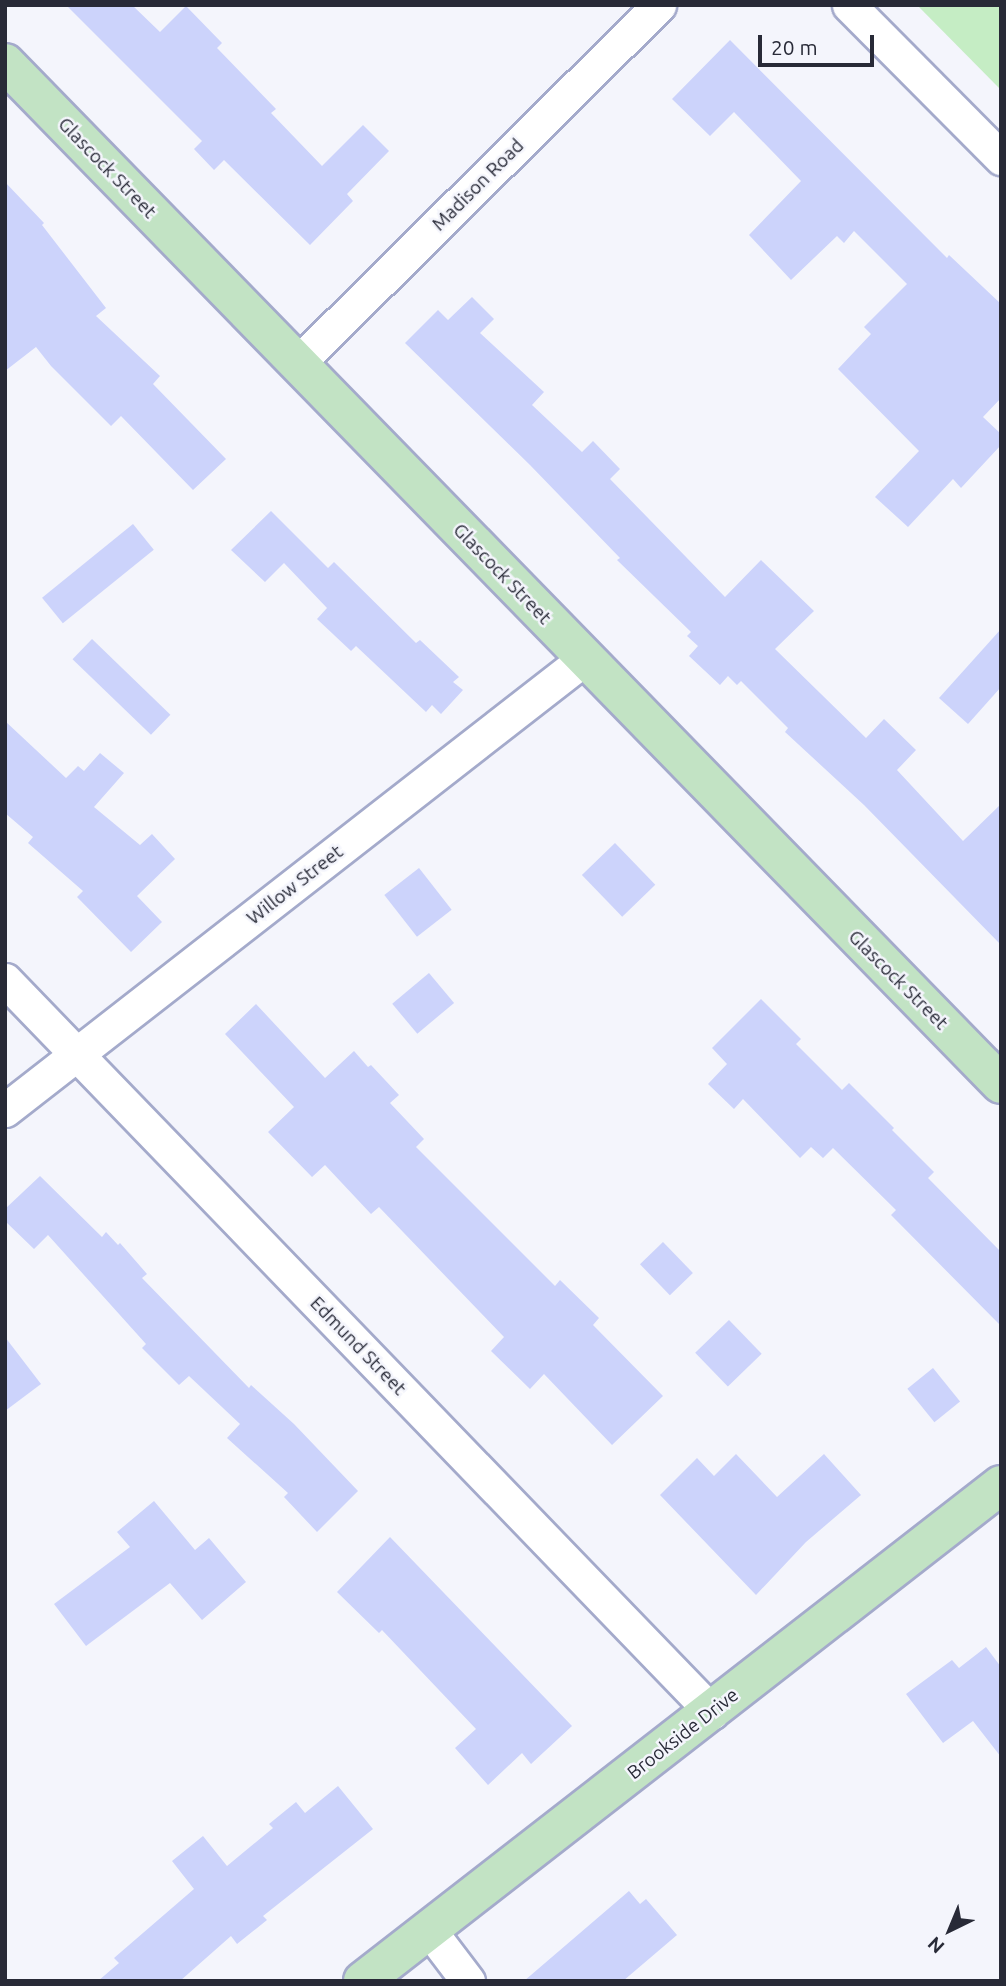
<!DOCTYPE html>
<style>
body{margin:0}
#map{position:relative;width:1006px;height:1986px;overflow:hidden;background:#f4f5fc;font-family:Ubuntu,sans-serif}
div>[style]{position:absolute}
.green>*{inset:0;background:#c5edc4}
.building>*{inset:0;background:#ccd3fb;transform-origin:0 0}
.roads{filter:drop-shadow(2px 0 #a4aacb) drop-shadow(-2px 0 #a4aacb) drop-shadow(0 2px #a4aacb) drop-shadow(0 -2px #a4aacb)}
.street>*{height:33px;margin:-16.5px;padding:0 16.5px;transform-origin:16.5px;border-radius:16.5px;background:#fff}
.secondary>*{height:38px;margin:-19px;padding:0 19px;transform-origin:19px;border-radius:19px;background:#c2e3c4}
span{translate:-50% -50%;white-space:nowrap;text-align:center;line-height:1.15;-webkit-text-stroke:5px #f4f5fc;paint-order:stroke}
.street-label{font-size:19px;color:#282a37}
.frame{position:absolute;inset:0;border:7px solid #282a37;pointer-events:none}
.north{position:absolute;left:915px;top:1895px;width:70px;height:70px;-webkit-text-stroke:5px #f4f5fc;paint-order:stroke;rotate:223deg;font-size:19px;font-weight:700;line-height:28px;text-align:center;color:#282a37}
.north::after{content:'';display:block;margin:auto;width:24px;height:32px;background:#282a37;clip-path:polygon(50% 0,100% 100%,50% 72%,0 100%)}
.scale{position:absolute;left:758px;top:35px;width:116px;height:32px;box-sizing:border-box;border:4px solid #282a37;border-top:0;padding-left:9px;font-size:21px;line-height:24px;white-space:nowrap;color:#282a37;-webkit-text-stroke:5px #f4f5fc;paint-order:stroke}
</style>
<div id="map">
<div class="green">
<i style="clip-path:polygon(917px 5px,1001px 5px,1001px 90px)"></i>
</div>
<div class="building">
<i style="clip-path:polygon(66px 5px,132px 5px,160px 32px,186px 6px,222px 43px,217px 48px,276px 109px,271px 113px,322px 166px,363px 125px,389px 151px,347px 194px,353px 201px,310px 245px,224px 160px,214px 170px,194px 149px,202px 141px)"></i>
<i style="clip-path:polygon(730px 40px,947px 258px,949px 255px,1001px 304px,1001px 398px,983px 417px,1001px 434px,1001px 445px,961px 488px,953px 479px,908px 527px,875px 497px,919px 451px,838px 369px,871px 334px,864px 327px,907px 284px,854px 231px,844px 243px,837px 236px,791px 280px,749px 235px,801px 181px,734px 112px,710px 136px,672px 99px)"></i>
<i style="clip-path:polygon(5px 182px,44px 223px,42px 225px,106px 308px,96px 316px,160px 376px,153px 384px,226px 459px,193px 490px,121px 416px,111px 426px,51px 366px,36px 347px,5px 371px)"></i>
<i style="clip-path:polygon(472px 297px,494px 319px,480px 333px,544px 392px,532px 405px,582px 452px,593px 441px,620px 469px,610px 479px,725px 597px,761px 560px,814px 611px,775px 649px,866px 738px,884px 719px,916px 750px,897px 770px,963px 841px,1001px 804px,1001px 945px,864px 805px,785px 732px,788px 728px,741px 681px,737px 685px,728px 676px,720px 685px,689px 656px,698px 646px,687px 636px,691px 632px,617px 560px,620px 558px,530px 465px,405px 343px,438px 310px,448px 320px)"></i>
<i style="clip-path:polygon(271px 511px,328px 568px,334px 562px,416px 643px,420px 640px,459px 677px,453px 682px,463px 690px,441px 714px,432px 705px,426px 712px,356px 646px,351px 651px,317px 619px,327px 608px,284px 563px,265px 582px,231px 550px)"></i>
<i style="left:133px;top:524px;width:33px;height:117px;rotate:51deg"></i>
<i style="clip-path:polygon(1001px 629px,1001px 687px,968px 724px,939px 698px)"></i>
<i style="left:92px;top:639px;width:109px;height:28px;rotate:44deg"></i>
<i style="clip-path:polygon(5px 721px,66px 778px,78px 766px,84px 771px,100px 753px,124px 773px,94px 807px,140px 845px,152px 834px,175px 859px,137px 896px,162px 922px,131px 952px,77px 897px,83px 891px,28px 843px,33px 837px,5px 813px)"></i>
<i style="left:615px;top:843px;width:58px;height:46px;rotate:46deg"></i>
<i style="left:419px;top:868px;width:53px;height:44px;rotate:52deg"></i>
<i style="left:429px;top:973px;width:39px;height:48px;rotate:50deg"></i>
<i style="clip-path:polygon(761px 999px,801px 1039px,796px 1044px,842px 1090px,849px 1083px,894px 1128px,892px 1130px,934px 1172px,928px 1178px,1001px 1252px,1001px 1326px,891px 1215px,896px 1210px,833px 1148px,823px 1158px,811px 1147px,800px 1158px,743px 1099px,734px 1109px,708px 1084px,727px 1064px,712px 1048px)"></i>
<i style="clip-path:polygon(256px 1004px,325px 1078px,354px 1051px,368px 1067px,371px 1065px,399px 1095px,390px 1103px,424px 1139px,416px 1147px,555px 1286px,560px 1280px,599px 1318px,593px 1325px,663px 1396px,612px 1445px,544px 1374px,530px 1389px,491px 1351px,504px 1337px,379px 1207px,371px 1214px,325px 1165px,312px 1177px,268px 1132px,294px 1107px,225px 1034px)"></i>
<i style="clip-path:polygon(40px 1176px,102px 1237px,106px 1232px,118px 1245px,120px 1243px,147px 1274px,142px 1278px,249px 1388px,251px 1385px,294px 1424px,358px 1491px,317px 1532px,284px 1497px,288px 1493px,227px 1438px,240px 1424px,189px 1376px,179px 1385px,142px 1348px,146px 1344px,48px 1235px,34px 1249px,5px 1221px,5px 1209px)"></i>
<i style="left:663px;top:1242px;width:43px;height:32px;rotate:46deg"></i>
<i style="left:729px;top:1320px;width:47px;height:47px;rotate:46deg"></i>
<i style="clip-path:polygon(5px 1337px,41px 1384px,5px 1411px)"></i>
<i style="left:933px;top:1368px;width:43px;height:33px;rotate:51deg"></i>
<i style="clip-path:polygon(736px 1454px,777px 1497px,824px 1454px,861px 1495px,806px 1542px,756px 1595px,660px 1495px,697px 1458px,714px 1476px)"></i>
<i style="clip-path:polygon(154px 1501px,195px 1550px,209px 1538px,246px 1582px,202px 1620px,170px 1583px,86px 1646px,54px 1604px,130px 1547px,117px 1532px)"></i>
<i style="clip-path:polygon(390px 1537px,572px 1726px,531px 1764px,522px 1753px,488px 1785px,455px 1748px,476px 1729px,382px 1630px,379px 1633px,337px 1592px)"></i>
<i style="clip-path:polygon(986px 1647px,1001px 1667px,1001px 1757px,973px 1721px,943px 1743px,906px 1694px,952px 1660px,959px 1668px)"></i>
<i style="clip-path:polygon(338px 1786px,373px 1829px,263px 1916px,267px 1920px,237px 1944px,231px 1936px,180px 1981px,98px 1981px,119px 1963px,114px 1958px,194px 1889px,172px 1861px,203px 1836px,227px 1866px,273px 1828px,269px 1824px,296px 1802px,305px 1813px)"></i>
<i style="clip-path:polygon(629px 1891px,640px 1904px,646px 1899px,677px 1935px,623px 1981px,524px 1981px)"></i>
</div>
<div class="roads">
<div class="street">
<i style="left:849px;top:5px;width:216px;rotate:45.2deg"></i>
<i style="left:297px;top:364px;width:510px;rotate:-44.76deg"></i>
<i style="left:5px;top:980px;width:1018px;rotate:46deg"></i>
<i style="left:5px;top:1110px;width:734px;rotate:-37.92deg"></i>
<i style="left:430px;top:1931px;width:63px;rotate:52.8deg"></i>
</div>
<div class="secondary">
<i style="left:5px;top:63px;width:1426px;rotate:45.71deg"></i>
<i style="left:363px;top:1981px;width:808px;rotate:-37.86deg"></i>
</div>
</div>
<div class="street-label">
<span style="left:107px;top:168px;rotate:46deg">Glascock Street</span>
<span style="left:478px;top:185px;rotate:-45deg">Madison Road</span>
<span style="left:502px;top:574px;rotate:46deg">Glascock Street</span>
<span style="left:295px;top:885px;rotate:-38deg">Willow Street</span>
<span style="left:898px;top:980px;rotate:45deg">Glascock Street</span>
<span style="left:358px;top:1346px;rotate:46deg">Edmund Street</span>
<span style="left:683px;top:1734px;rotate:-38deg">Brookside Drive</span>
</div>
<div class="frame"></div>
<div class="north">N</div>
<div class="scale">20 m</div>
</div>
